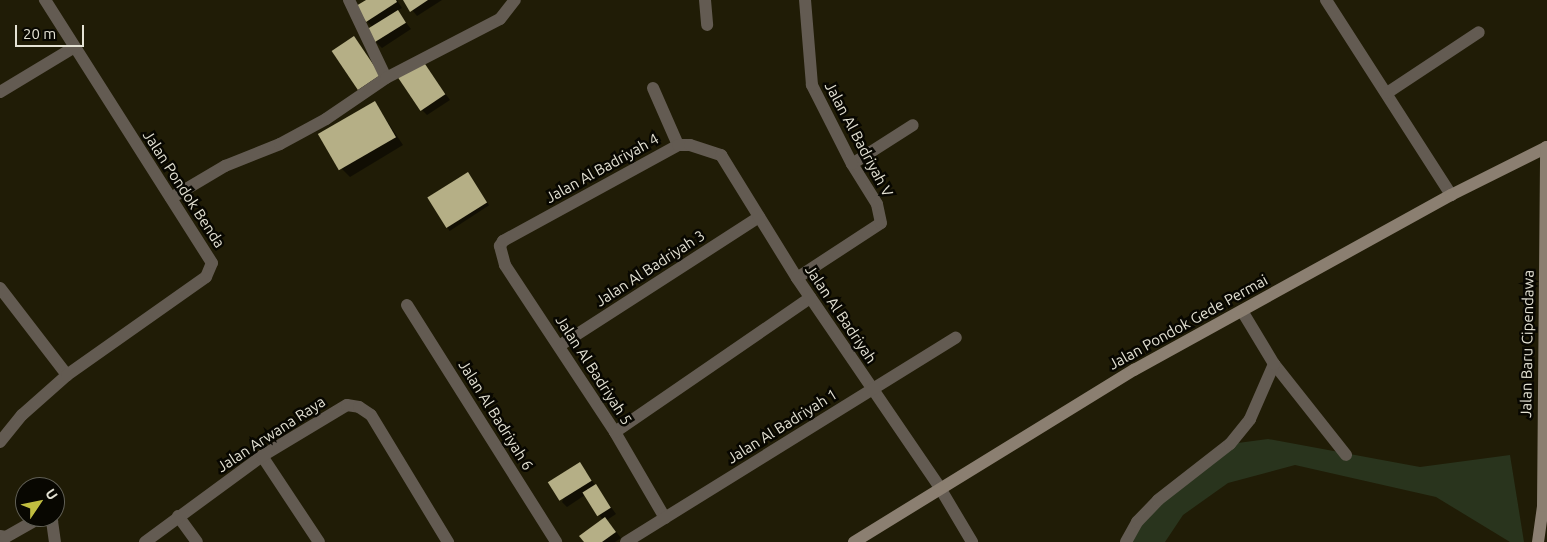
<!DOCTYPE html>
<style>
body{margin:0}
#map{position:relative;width:1547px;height:542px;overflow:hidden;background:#201c06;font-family:Ubuntu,sans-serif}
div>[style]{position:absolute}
.green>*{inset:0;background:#29341d}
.shadow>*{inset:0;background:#0007;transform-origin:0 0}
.building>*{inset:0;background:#b5af86;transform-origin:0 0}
.street>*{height:12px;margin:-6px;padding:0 6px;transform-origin:6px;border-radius:6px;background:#635b52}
.secondary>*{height:12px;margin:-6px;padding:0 6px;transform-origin:6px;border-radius:6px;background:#8b7f71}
span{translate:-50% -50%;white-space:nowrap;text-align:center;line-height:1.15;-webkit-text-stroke:5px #080701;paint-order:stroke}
.street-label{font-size:15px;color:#e4e2d4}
.north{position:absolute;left:15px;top:477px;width:50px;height:50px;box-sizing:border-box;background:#080701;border:1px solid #605f55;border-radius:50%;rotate:56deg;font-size:14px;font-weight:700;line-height:20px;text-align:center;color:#e4e2d4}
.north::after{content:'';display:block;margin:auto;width:18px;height:22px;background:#c1be40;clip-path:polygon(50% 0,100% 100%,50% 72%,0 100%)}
.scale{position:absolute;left:15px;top:25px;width:69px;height:22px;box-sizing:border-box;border:2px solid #e4e2d4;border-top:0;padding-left:6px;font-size:15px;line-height:18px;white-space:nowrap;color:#e4e2d4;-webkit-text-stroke:4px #080701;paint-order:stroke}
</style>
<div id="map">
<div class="green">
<i style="clip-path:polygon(1268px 439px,1420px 467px,1510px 455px,1524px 542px,1510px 542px,1436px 497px,1295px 465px,1228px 483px,1183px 515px,1165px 542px,1126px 542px,1137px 522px,1230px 444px)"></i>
</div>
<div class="shadow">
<i style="clip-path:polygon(368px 0,397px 0,402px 8px,397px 11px,411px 29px,382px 48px,377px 43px,373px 28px,367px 21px)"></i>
<i style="clip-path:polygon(404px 0,442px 0,417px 16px)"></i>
<i style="clip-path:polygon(354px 37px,384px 81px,363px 95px,358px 89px)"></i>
<i style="clip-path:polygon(423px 63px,450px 100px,427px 115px,422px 110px)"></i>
<i style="clip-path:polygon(375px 103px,403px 145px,350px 177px,342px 169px)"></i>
<i style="left:470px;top:176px;width:35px;height:47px;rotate:57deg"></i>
<i style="clip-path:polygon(580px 464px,616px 514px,607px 520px,621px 538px,615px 542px,585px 542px,603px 520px,585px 495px,567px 507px,562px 502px)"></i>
</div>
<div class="building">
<i style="clip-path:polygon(366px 0,396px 0,397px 2px,366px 22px,356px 6px)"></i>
<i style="clip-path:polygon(403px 0,428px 0,410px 12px)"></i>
<i style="left:398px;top:10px;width:15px;height:37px;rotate:58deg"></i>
<i style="left:354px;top:36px;width:47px;height:27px;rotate:56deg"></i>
<i style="left:423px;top:61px;width:40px;height:30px;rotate:56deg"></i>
<i style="left:375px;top:101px;width:42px;height:66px;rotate:60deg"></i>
<i style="left:468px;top:172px;width:36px;height:48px;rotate:58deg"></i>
<i style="left:580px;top:462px;width:22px;height:38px;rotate:58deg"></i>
<i style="left:596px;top:484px;width:28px;height:16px;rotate:58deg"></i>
<i style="clip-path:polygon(605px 517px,616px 532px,602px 542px,584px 542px,579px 536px)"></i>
</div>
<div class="street">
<i style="left:349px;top:0;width:86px;rotate:64.6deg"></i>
<i style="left:705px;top:0;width:25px;rotate:85deg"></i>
<i style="left:1326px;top:0;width:232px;rotate:57.3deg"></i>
<i style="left:653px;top:88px;width:62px;rotate:66.3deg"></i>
<i style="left:0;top:92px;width:85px;rotate:-31.1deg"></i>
<i style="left:1387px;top:93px;width:110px;rotate:-33.5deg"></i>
<i style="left:852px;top:164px;width:72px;rotate:-32.6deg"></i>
<i style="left:171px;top:198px;width:63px;rotate:-30.7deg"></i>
<i style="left:225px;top:166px;width:59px;rotate:-21.8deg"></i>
<i style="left:280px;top:144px;width:52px;rotate:-28.5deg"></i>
<i style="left:326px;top:119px;width:73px;rotate:-34.3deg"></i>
<i style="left:386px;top:78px;width:128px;rotate:-27.4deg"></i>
<i style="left:500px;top:19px;width:24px;rotate:-52deg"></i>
<i style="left:797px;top:278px;width:100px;rotate:-33.2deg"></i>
<i style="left:881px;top:223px;width:19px;rotate:-102deg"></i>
<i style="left:877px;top:204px;width:47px;rotate:-122deg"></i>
<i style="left:852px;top:164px;width:89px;rotate:-116.9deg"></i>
<i style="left:812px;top:85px;width:85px;rotate:-94.7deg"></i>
<i style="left:0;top:288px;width:110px;rotate:52.4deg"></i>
<i style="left:407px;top:305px;width:280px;rotate:57.8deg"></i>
<i style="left:559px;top:346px;width:238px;rotate:-32.8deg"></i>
<i style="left:1274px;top:364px;width:116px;rotate:51.6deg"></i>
<i style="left:615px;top:432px;width:237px;rotate:-34.5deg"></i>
<i style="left:0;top:442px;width:35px;rotate:-51deg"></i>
<i style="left:22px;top:415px;width:60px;rotate:-41.6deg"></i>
<i style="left:67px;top:375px;width:170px;rotate:-35.2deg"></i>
<i style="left:206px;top:277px;width:15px;rotate:-67deg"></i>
<i style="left:212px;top:263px;width:312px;rotate:-122.4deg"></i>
<i style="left:262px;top:456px;width:103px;rotate:56.5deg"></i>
<i style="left:178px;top:516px;width:32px;rotate:54deg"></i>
<i style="left:48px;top:517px;width:6px;rotate:45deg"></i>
<i style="left:52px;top:521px;width:21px;rotate:82deg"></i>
<i style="left:665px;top:518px;width:99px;rotate:-120.2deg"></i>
<i style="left:615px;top:432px;width:200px;rotate:-123.4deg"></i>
<i style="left:505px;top:265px;width:20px;rotate:-105deg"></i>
<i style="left:500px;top:246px;width:6px;rotate:-59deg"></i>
<i style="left:503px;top:241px;width:200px;rotate:-28.7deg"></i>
<i style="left:678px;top:145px;width:12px"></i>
<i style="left:690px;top:145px;width:33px;rotate:18deg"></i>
<i style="left:721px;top:155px;width:145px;rotate:58.3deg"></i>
<i style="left:797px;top:278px;width:254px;rotate:55.7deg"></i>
<i style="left:940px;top:488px;width:63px;rotate:59.3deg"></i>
<i style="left:0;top:536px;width:6px;rotate:9deg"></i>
<i style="left:6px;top:537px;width:40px;rotate:-29.7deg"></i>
<i style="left:145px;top:542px;width:145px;rotate:-36.3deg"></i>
<i style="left:262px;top:456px;width:99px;rotate:-31deg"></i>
<i style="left:347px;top:405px;width:12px;rotate:9deg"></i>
<i style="left:359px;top:407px;width:14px;rotate:34deg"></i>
<i style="left:371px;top:415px;width:149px;rotate:58.8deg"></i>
<i style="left:626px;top:542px;width:388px;rotate:-31.8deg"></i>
<i style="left:1126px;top:542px;width:23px;rotate:-61deg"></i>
<i style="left:1137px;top:522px;width:30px;rotate:-46deg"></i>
<i style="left:1158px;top:500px;width:91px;rotate:-37.9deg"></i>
<i style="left:1230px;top:444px;width:32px;rotate:-51deg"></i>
<i style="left:1250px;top:419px;width:60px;rotate:-66.4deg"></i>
<i style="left:1274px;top:364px;width:62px;rotate:-121.1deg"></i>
</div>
<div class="secondary">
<i style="left:854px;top:542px;width:329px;rotate:-31.6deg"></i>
<i style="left:1134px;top:370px;width:362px;rotate:-28.9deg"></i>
<i style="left:1451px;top:195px;width:107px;rotate:-26.6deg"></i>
<i style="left:1538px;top:542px;width:36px;rotate:-82deg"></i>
<i style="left:1543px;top:506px;width:359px;rotate:-89.5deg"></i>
</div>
<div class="street-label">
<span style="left:859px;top:139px;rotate:62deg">Jalan Al Badriyah V</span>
<span style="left:602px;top:168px;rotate:-29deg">Jalan Al Badriyah 4</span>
<span style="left:184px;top:189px;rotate:57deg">Jalan Pondok Benda</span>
<span style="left:650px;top:268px;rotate:-33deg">Jalan Al Badriyah 3</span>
<span style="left:841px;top:314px;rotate:56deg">Jalan Al Badriyah</span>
<span style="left:1188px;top:322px;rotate:-29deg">Jalan Pondok Gede Permai</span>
<span style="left:1527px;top:344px;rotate:-89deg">Jalan Baru Cipendawa</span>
<span style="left:594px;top:370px;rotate:57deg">Jalan Al Badriyah 5</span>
<span style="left:496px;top:415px;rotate:58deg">Jalan Al Badriyah 6</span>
<span style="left:782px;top:426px;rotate:-32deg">Jalan Al Badriyah 1</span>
<span style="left:271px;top:434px;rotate:-33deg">Jalan Arwana Raya</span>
</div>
<div class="north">U</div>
<div class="scale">20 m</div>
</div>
